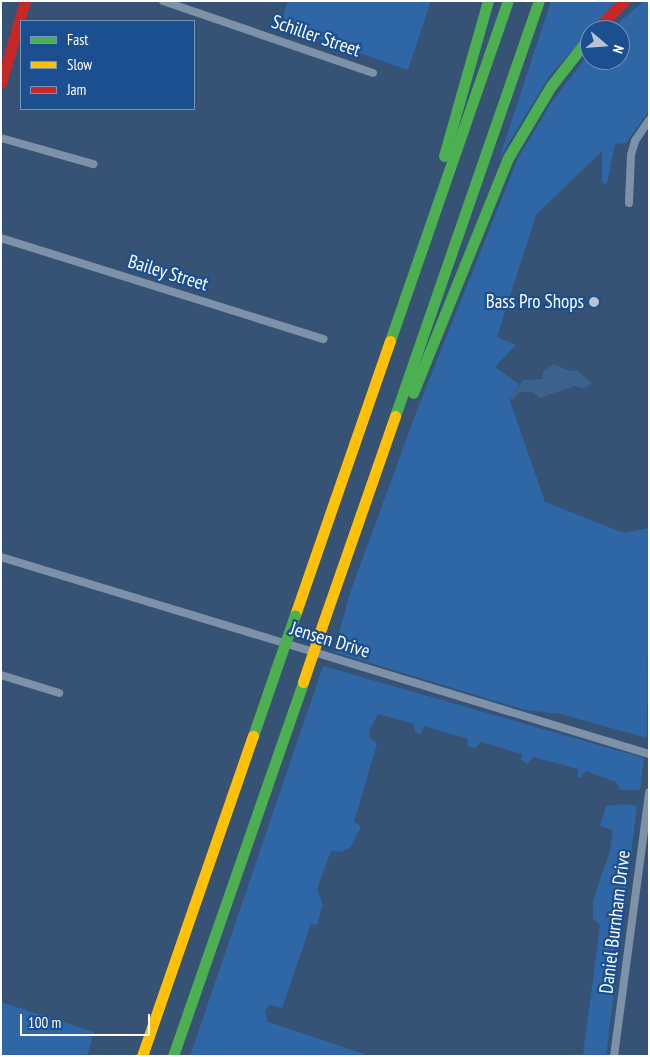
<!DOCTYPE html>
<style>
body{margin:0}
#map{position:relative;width:650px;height:1057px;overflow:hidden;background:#365274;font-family:"PT Sans Narrow",sans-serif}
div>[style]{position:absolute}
.green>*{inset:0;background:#2f66a5}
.water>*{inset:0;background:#3b618d}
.street>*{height:8px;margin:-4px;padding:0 4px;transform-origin:4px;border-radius:4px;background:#7d92a8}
.fast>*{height:11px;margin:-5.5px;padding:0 5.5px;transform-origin:5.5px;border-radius:5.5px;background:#4caf50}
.slow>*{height:11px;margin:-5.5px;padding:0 5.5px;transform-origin:5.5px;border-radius:5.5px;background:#ffc107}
.jam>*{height:11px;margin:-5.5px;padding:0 5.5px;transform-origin:5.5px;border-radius:5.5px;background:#c62828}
.fast-bridge>*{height:11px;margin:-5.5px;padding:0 5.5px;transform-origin:5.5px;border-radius:5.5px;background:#4caf50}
.slow-bridge>*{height:11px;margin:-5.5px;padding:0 5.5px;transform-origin:5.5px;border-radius:5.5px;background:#ffc107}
.dots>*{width:14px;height:14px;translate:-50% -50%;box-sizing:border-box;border:2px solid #1b4f8f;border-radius:50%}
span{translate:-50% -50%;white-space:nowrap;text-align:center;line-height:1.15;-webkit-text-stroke:4.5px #1b4f8f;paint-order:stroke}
.street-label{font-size:19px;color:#fff}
.poi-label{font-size:19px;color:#fff}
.right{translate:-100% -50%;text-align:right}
.frame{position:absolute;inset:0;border:2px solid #fff;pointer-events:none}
.legend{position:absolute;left:20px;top:20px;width:175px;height:90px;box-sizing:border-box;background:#1b4f8f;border:1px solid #7695bc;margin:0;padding:6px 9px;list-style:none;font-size:15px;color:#fff}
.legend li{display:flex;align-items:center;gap:10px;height:25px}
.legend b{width:25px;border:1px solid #7695bc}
.north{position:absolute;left:580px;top:20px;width:50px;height:50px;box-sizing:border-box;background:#1b4f8f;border:1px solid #7695bc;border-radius:50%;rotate:108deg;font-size:14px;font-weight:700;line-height:20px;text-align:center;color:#fff}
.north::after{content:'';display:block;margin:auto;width:18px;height:22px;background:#b9c2ce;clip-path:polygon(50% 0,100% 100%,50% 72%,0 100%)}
.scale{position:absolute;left:20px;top:1014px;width:130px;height:22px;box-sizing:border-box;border:2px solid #fff;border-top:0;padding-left:6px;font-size:15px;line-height:18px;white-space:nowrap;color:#fff;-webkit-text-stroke:4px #1b4f8f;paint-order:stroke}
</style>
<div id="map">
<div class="green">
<i style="clip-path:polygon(288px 1px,431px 1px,408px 70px,280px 25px)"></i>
<i style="clip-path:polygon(551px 1px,617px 1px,550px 75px,499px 159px)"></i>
<i style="clip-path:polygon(644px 1px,649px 1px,649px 111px,626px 143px,615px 144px,607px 184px,602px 183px,602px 151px,536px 215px,497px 337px,516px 345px,495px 367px,519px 384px,509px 398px,545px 502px,624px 533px,649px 528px,647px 738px,561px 714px,525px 710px,334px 652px,350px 593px,417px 410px,518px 158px,551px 103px,590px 52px,590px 60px,620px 60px,620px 30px,610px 30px)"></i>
<i style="clip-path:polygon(323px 666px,644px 758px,640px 790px,620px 790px,616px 782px,586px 771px,580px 778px,577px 776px,578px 769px,533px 757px,528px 764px,521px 760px,522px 754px,481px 742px,475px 748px,467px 746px,468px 739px,424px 726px,421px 734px,415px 732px,414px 724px,378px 714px,369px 731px,370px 738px,377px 744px,354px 822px,361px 826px,351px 847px,341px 852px,331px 851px,317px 889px,323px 905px,317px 925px,311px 924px,282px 1008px,271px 1005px,265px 1010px,268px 1022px,370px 1056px,190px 1056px)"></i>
<i style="clip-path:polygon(623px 804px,637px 806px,606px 1056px,583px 1056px,600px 925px,593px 919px,593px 900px,610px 851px,613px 830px,600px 826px,606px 806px)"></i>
<i style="clip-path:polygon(1px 1002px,94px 1032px,87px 1056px,1px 1056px)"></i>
</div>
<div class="water">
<i style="clip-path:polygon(554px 364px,570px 371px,577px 370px,592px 383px,584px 388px,574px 386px,540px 398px,532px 392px,520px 392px,512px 400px,509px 398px,523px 380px,543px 379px,543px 371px)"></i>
</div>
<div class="street">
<i style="left:163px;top:1px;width:222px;rotate:18.9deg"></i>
<i style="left:1px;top:138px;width:96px;rotate:15.8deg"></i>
<i style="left:629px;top:203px;width:48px;rotate:-87.6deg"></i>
<i style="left:631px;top:155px;width:15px;rotate:-74deg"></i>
<i style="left:635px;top:141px;width:25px;rotate:-56deg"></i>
<i style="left:1px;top:238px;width:338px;rotate:17.4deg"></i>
<i style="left:1px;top:557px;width:677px;rotate:16.91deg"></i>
<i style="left:1px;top:675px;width:61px;rotate:17.2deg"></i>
<i style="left:614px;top:1056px;width:266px;rotate:-82.4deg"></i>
</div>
<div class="fast">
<i style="left:444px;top:156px;width:161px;rotate:-74.2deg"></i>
<i style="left:390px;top:341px;width:360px;rotate:-70.9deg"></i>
<i style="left:413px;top:393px;width:253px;rotate:-68deg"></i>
<i style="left:508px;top:158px;width:84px;rotate:-59.2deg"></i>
<i style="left:551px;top:86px;width:63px;rotate:-52deg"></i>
<i style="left:395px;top:416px;width:439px;rotate:-70.9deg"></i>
<i style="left:253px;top:736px;width:68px;rotate:-71deg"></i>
<i style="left:173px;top:1056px;width:396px;rotate:-70.8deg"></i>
</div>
<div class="slow">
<i style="left:295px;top:615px;width:290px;rotate:-70.9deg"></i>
<i style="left:324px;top:620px;width:216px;rotate:-70.8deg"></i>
<i style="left:142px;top:1056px;width:339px;rotate:-70.9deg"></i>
</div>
<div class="jam">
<i style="left:596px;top:30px;width:40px;rotate:-46deg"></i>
<i style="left:1px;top:83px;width:85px;rotate:-73.7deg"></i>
</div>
<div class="fast-bridge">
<i style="left:275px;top:672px;width:60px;rotate:-70.7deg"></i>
</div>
<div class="slow-bridge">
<i style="left:303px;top:682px;width:65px;rotate:-71.3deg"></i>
</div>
<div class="dots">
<i style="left:594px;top:302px;background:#b9c2ce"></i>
</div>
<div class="street-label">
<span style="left:316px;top:36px;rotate:19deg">Schiller Street</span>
<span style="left:168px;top:273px;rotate:17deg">Bailey Street</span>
<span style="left:330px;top:640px;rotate:17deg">Jensen Drive</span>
<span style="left:615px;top:922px;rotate:-83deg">Daniel Burnham Drive</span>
</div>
<div class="poi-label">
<span class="right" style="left:584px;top:302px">Bass Pro Shops</span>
</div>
<div class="frame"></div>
<ul class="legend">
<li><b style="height:6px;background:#4caf50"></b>Fast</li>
<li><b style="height:6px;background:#ffc107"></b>Slow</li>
<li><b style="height:6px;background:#c62828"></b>Jam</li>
</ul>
<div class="north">N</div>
<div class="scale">100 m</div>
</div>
